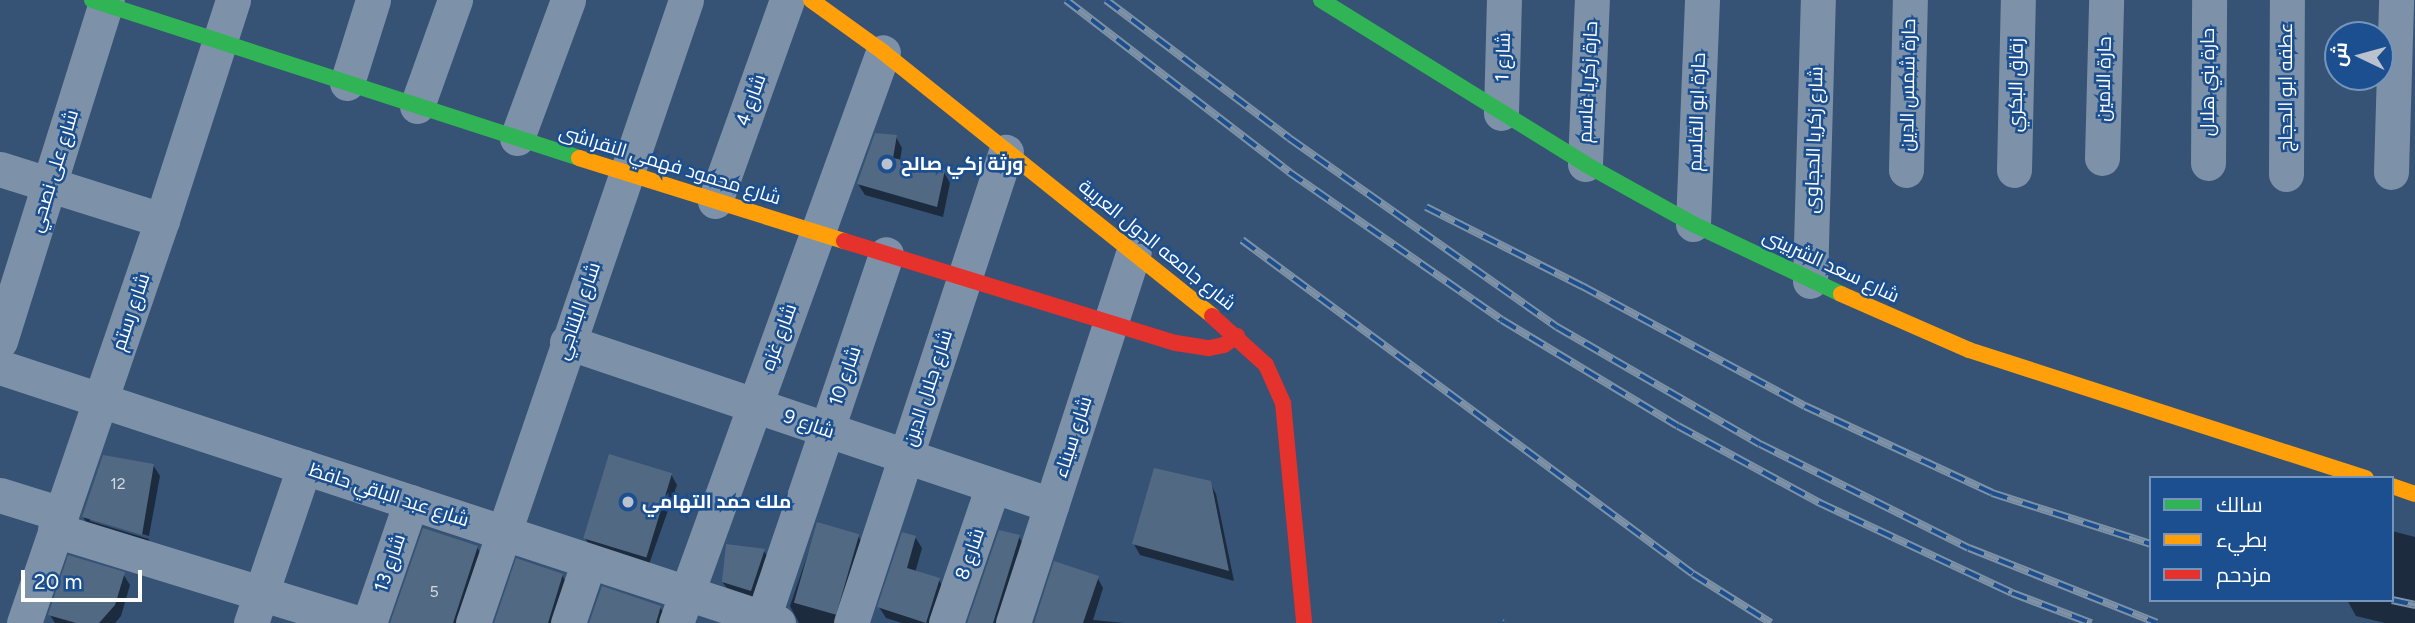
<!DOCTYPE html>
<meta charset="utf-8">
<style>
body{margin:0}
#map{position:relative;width:2415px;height:623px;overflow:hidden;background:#365274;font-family:Figtree,Cairo,sans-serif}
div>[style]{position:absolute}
.shadow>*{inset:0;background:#0007}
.building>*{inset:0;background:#526984;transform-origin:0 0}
.street>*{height:35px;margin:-17.5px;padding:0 17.5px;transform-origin:17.5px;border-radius:17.5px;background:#7d92a8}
.fast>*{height:16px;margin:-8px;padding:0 8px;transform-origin:8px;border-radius:8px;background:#30b455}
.slow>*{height:16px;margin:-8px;padding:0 8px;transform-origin:8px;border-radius:8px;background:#ff9f0a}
.jam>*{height:16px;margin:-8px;padding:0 8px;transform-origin:8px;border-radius:8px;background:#e5322d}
.rail>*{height:8px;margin-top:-4px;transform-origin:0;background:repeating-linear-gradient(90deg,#1b4f8f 0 16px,#7e92a7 0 32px);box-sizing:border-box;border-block:2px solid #7e92a7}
.dots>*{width:19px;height:19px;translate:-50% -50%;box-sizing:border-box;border:4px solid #1b4f8f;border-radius:50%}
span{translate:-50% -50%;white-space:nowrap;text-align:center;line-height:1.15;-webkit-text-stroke:5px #1b4f8f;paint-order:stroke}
.number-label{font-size:16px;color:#d4dae0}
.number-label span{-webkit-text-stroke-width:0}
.street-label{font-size:19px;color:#fff}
.poi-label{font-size:19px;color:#fff;font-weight:700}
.left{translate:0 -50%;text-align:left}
.legend{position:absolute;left:2149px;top:476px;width:245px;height:126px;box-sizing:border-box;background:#1b4f8f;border:2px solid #7695bc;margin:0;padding:9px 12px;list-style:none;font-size:21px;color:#fff}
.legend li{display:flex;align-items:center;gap:14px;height:35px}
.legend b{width:35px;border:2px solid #7695bc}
.north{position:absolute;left:2324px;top:21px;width:70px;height:70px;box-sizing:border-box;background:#1b4f8f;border:2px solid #7695bc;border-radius:50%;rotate:275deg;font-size:19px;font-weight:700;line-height:28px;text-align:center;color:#fff}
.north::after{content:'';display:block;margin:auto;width:24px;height:32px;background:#b9c2ce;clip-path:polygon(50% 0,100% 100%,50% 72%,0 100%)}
.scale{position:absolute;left:21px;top:570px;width:121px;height:32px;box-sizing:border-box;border:4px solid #fff;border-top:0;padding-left:9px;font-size:21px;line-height:24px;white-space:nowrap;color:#fff;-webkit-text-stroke:5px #1b4f8f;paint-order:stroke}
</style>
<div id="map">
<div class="shadow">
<i style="clip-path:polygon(896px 137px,902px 148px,900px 161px,944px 172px,950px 183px,943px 217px,865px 195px,858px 184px)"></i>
<i style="clip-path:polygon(153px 465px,160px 476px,149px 536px,90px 518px,90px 521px,149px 539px,148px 545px,90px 528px,83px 517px)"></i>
<i style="clip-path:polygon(671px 474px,677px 485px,648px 567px,592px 549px,585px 538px)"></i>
<i style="clip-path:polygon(1210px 483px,1216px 494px,1234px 581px,1140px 555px,1134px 544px)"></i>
<i style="clip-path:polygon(818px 524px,858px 536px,864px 546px,835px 623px,799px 623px,790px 606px)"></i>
<i style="clip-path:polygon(2392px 531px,2415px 537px,2415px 623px,2385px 623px,2356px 616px,2347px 600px,2392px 600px)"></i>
<i style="clip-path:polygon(915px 537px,922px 548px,915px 573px,939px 580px,945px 591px,935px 623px,902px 623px,886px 618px,879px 607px)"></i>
<i style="clip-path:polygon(1019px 537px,1025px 547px,1001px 623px,969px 623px)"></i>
<i style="clip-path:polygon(728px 546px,764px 551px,767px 556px,753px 597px,727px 588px,723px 583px)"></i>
<i style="clip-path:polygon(477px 547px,483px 558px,463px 623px,392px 623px)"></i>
<i style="clip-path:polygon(1055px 563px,1097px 577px,1103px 588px,1093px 620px,1125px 623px,1034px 623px)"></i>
<i style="clip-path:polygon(123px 574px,130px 585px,121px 616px,115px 623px,55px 623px,50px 615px)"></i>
<i style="clip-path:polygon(562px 575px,568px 586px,558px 623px,496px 623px)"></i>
<i style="clip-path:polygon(660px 607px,666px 618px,665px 623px,589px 623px)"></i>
</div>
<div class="building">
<i style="clip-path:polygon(875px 133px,897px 135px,893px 158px,945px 170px,937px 207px,857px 184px)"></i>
<i style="left:609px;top:454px;width:66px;height:88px;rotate:17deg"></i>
<i style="clip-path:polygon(103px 455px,154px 464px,142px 535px,82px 517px)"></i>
<i style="clip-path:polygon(1154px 468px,1211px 481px,1229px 571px,1132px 544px)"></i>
<i style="left:817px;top:522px;width:44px;height:84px;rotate:16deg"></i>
<i style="clip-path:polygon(423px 528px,478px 546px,453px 623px,390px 623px)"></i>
<i style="clip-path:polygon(999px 530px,1020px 535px,993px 623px,967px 623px)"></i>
<i style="clip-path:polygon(902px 532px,916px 536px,907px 568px,940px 578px,926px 623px,877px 607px)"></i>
<i style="clip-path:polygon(726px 544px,765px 549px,751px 591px,722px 582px)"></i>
<i style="clip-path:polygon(68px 555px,125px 572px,115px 605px,99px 623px,76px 623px,48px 615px)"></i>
<i style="clip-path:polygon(516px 558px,563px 574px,548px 623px,494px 623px)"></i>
<i style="clip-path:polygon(1054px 561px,1099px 576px,1083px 623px,1034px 623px)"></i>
<i style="clip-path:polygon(602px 586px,661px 606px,656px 623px,589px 623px)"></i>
</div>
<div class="street">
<i style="left:347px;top:83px;width:87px;rotate:-72.6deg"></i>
<i style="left:417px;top:106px;width:113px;rotate:-70.3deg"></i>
<i style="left:1501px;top:113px;width:113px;rotate:-88.5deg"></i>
<i style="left:517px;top:138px;width:147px;rotate:-69.7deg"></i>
<i style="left:2102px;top:158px;width:158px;rotate:-88.5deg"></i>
<i style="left:2208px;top:163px;width:163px;rotate:-89.6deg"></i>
<i style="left:1585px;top:164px;width:164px;rotate:-87.6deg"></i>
<i style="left:0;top:169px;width:170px;rotate:17.5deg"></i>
<i style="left:1906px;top:170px;width:170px;rotate:-88.7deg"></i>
<i style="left:2014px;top:170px;width:170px;rotate:-88.7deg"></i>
<i style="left:2391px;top:172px;width:172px;rotate:-88.3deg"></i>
<i style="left:2286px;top:174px;width:174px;rotate:-89.7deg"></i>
<i style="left:715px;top:201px;width:214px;rotate:-70.3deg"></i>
<i style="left:1693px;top:224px;width:224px;rotate:-87.7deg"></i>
<i style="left:1810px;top:281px;width:281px;rotate:-88.4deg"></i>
<i style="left:0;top:341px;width:357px;rotate:-72.6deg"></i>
<i style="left:567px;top:342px;width:511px;rotate:18.61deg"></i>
<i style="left:0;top:367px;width:819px;rotate:18.21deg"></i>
<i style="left:0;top:495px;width:64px;rotate:17.3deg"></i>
<i style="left:55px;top:530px;width:317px;rotate:17.1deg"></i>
<i style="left:763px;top:618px;width:384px;rotate:-71.3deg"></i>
<i style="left:24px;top:623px;width:426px;rotate:-71.1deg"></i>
<i style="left:162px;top:220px;width:231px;rotate:-72.1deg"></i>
<i style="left:251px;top:623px;width:165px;rotate:-71.2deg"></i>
<i style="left:369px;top:623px;width:128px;rotate:-70.9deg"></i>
<i style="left:473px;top:623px;width:658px;rotate:-71.12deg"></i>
<i style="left:568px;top:623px;width:65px;rotate:-71.3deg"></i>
<i style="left:676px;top:623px;width:607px;rotate:-70.07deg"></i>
<i style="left:851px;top:623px;width:496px;rotate:-71.8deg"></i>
<i style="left:946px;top:623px;width:145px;rotate:-71.1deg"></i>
<i style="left:1013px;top:623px;width:391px;rotate:-72deg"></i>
</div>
<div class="fast">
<i style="left:92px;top:0;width:512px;rotate:17.97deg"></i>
<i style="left:1321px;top:0;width:311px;rotate:31.8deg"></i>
<i style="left:1585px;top:164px;width:124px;rotate:29.1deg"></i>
<i style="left:1693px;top:224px;width:164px;rotate:25.3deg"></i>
</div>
<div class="slow">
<i style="left:811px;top:0;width:89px;rotate:35.8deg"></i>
<i style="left:883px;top:52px;width:422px;rotate:38.7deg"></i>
<i style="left:579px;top:158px;width:278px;rotate:17.4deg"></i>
<i style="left:1841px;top:294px;width:140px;rotate:23.6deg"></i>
<i style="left:1969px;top:350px;width:417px;rotate:17.9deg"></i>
<i style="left:2392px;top:486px;width:24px;rotate:19deg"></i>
</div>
<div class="jam">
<i style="left:844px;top:241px;width:347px;rotate:17.1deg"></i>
<i style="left:1176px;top:343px;width:33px;rotate:9deg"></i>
<i style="left:1209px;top:348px;width:15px;rotate:-11deg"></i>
<i style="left:1224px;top:345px;width:16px;rotate:-35deg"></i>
<i style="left:1212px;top:316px;width:73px;rotate:42.2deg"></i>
<i style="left:1266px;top:365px;width:42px;rotate:65.9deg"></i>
<i style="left:1283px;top:403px;width:221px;rotate:84.5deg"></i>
</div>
<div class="rail">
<i style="left:1066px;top:0;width:282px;rotate:37.6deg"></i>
<i style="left:1289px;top:172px;width:259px;rotate:34.8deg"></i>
<i style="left:1502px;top:320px;width:205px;rotate:31.1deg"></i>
<i style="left:1678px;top:426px;width:162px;rotate:28.5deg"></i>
<i style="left:1820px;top:503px;width:212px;rotate:25.1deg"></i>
<i style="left:2012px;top:593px;width:85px;rotate:20.8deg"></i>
<i style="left:1106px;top:0;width:229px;rotate:37deg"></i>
<i style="left:1289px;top:138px;width:328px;rotate:35.2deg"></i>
<i style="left:1557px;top:327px;width:234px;rotate:30deg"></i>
<i style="left:1760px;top:444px;width:233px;rotate:26.5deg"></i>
<i style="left:1969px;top:548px;width:202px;rotate:21.7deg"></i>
<i style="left:1426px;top:207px;width:175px;rotate:26.9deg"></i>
<i style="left:1582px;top:286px;width:253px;rotate:28.3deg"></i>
<i style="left:1805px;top:406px;width:206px;rotate:24.9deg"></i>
<i style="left:1992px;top:493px;width:167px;rotate:17.8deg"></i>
<i style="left:1242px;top:240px;width:561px;rotate:36.52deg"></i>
<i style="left:1693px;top:574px;width:92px;rotate:32.1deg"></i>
<i style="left:2392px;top:600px;width:24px;rotate:12deg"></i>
<i style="left:1501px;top:622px;width:1px;rotate:45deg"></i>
</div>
<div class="dots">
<i style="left:887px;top:164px;background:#b9c2ce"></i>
<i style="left:628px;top:502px;background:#b9c2ce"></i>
</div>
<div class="number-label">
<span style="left:118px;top:484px">12</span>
<span style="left:434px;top:592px">5</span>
</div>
<div class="street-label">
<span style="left:1503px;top:57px;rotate:-88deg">شارع 1</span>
<span style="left:2104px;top:79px;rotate:-89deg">حارة الامين</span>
<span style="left:1588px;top:82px;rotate:-87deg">حارة زكريا قاسم</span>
<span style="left:2208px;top:82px;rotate:-90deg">حارة بني هلال</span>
<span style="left:1908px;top:85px;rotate:-89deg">حارة شمس الدين</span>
<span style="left:2016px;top:85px;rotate:-89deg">زقاق البكري</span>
<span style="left:2286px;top:87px;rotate:-90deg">عطفه ابو الحجاج</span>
<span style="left:751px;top:100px;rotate:-70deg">شارع 4</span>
<span style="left:1697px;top:112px;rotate:-88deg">حارة ابو القاسم</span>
<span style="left:1814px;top:140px;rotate:-88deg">شارع زكريا الحجاوى</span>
<span style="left:670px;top:165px;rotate:17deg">شارع محمود فهمي النقراشى</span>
<span style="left:54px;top:171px;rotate:-73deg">شارع على نصحي</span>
<span style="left:1157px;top:245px;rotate:39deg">شارع جامعه الدول العربية</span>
<span style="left:1831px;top:266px;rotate:25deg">شارع سعد الشربينى</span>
<span style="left:578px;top:311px;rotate:-71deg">شارع البلتاجي</span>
<span style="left:131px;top:312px;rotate:-71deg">شارع رستم</span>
<span style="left:779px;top:337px;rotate:-70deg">شارع غزه</span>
<span style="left:845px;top:376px;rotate:-71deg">شارع 10</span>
<span style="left:928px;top:388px;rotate:-72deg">شارع جلال الدين</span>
<span style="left:809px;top:424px;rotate:19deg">شارع 9</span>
<span style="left:1073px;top:437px;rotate:-72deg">شارع سيناء</span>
<span style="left:389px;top:495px;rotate:18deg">شارع عبد الباقي حافظ</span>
<span style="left:970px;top:554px;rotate:-71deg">شارع 8</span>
<span style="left:390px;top:563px;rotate:-71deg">شارع 13</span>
</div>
<div class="poi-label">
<span class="left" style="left:901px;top:164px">ورثة زكي صالح</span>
<span class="left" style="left:642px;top:502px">ملك حمد التهامي</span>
</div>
<ul class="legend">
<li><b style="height:9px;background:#30b455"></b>سالك</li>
<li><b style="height:9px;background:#ff9f0a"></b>بطيء</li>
<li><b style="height:9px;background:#e5322d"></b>مزدحم</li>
</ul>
<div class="north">ش</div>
<div class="scale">20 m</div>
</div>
